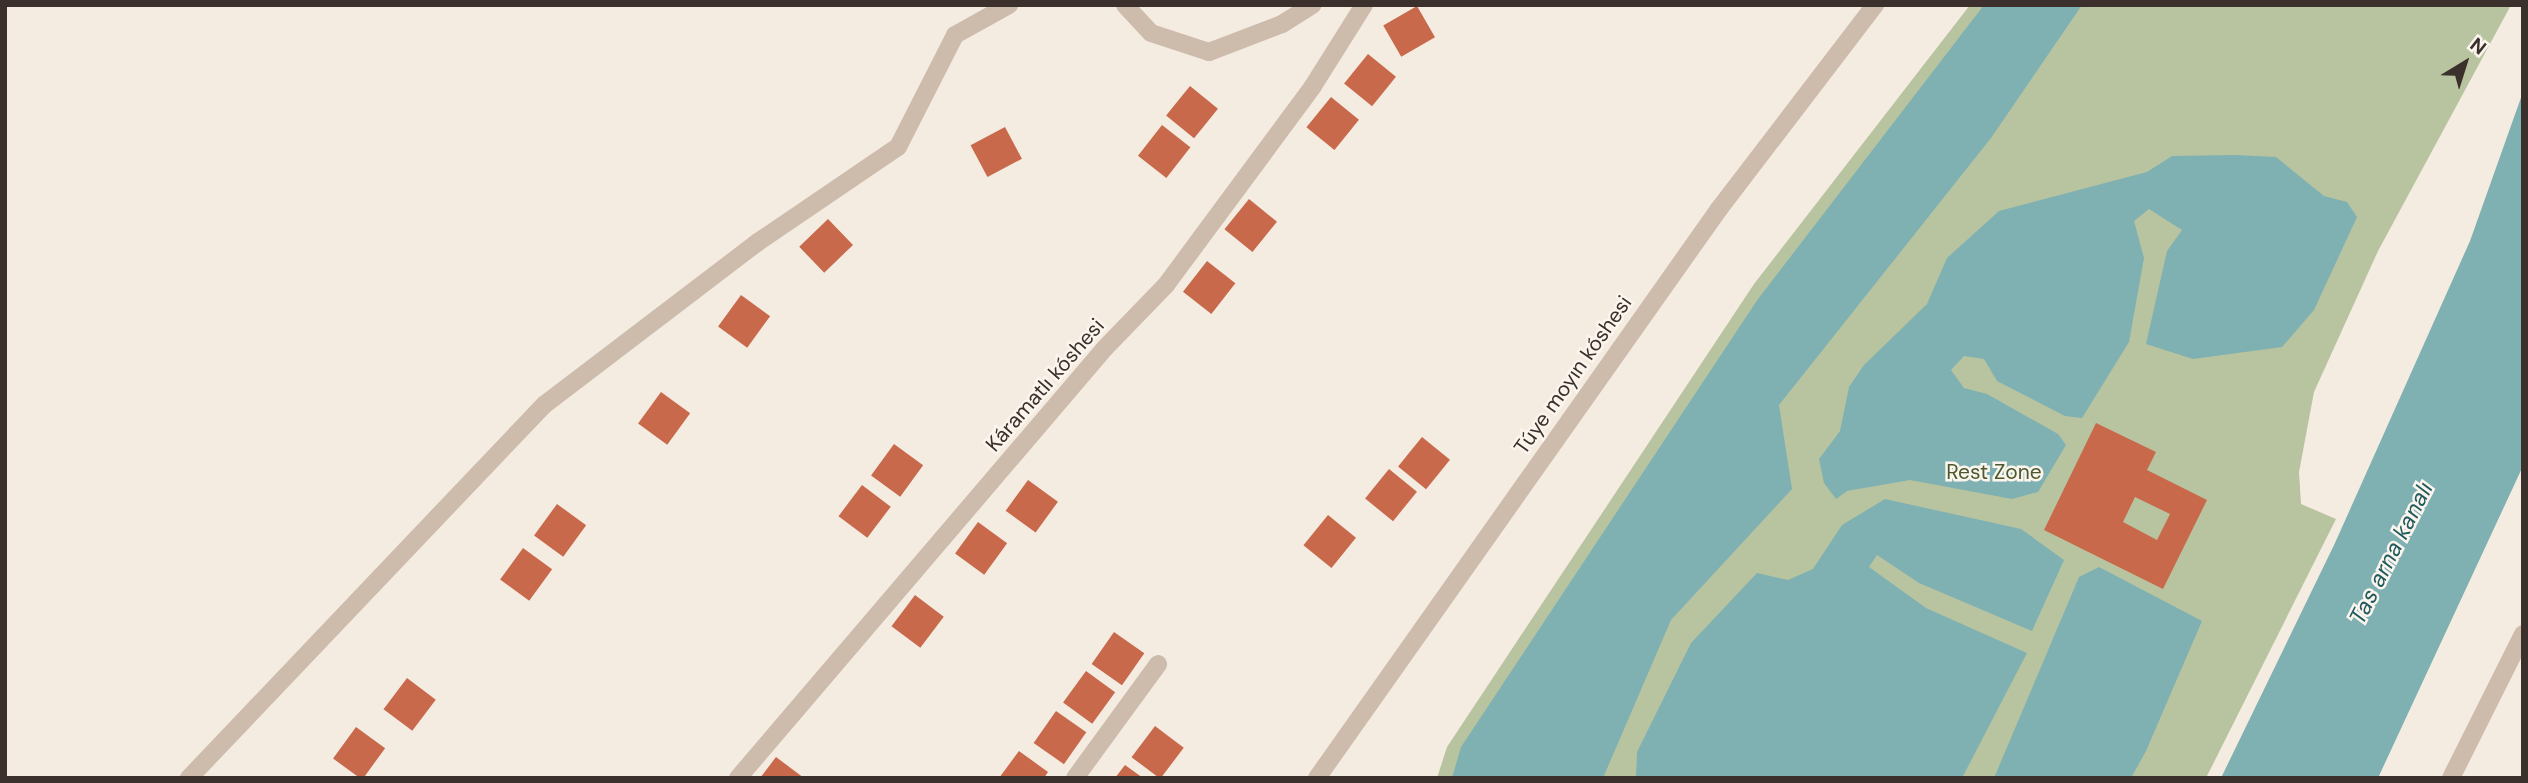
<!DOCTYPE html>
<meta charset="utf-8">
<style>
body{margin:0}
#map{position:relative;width:2528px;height:783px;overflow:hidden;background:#f4ebe1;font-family:"DM Sans",sans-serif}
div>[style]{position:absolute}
.green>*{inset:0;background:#b8c4a0}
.water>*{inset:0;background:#7fb0b2}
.building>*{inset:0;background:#c8694b;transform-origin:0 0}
.minor>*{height:18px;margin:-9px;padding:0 9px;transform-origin:9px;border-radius:9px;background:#cdbbac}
span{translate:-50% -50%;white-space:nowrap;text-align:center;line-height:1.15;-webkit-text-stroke:5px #fbf5ee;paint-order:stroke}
.street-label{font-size:21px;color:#3b302b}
.park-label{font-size:21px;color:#4a5a2e}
.water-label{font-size:23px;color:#1f5a5e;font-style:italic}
.frame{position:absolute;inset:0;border:7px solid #3b302b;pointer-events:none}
.north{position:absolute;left:2430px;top:28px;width:70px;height:70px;-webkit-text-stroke:5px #fbf5ee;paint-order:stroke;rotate:38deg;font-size:19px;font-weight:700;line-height:28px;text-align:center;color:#3b302b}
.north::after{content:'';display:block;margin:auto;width:24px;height:32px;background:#3b302b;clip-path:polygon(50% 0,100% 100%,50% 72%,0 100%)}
</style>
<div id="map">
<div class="green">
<i style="clip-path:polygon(1970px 5px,2511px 5px,2378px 251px,2314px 392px,2299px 472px,2301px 504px,2336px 519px,2206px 778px,1437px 778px,1447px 747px,1754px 284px)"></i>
</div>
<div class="water">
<i style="clip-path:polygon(1984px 5px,2082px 5px,1991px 138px,1779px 405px,1792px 489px,1671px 620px,1603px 778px,1452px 778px,1461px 747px,1758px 299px)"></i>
<i style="clip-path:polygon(2523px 92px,2523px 466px,2378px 778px,2221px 778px,2335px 543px,2470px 241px)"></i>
<i style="clip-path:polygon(2235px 155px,2276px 157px,2324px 196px,2347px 202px,2357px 217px,2314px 310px,2282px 347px,2193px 359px,2146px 344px,2167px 251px,2182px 230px,2149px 209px,2134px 221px,2144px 258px,2129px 342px,2082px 418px,2065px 416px,1997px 381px,1984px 359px,1964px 356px,1951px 370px,1964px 388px,1987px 394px,2058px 434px,2066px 445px,2038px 492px,2012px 499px,1910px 480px,1847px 491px,1836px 499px,1824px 483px,1819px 459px,1840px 431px,1849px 387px,1864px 365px,1927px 304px,1947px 258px,1999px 211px,2147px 172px,2172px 156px)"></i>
<i style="clip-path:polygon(1885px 499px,2021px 529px,2064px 560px,2032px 631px,1919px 583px,1877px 555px,1869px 567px,1926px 608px,2027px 653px,1962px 778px,1636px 778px,1637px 752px,1691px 643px,1757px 573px,1788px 580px,1813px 569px,1842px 525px)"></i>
<i style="clip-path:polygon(2099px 567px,2202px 621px,2146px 751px,2131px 778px,1994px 778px,2079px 577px)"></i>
</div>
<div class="building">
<i style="left:1417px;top:6px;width:36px;height:39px;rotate:60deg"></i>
<i style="left:1368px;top:54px;width:36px;height:38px;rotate:39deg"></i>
<i style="left:1190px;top:86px;width:36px;height:38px;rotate:39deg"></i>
<i style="left:1331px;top:97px;width:36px;height:39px;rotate:39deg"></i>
<i style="left:1162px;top:125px;width:36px;height:39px;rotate:38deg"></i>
<i style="left:1005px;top:127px;width:36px;height:39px;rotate:62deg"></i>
<i style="left:1249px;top:199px;width:36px;height:39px;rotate:39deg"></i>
<i style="left:828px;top:219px;width:36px;height:40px;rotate:46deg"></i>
<i style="left:1207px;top:261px;width:36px;height:39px;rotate:38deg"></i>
<i style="left:741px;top:295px;width:36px;height:39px;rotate:36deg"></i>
<i style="left:661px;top:392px;width:36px;height:39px;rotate:36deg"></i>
<i style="clip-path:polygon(evenodd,2096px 423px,2156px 452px,2147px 470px,2207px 500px,2163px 589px,2044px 530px,2096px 423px,2135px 497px,2170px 514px,2157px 540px,2123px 522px,2135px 497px)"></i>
<i style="left:1422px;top:437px;width:36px;height:38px;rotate:39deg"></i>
<i style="left:894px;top:444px;width:36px;height:39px;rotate:36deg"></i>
<i style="left:1389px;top:469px;width:36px;height:38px;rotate:39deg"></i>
<i style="left:1028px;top:480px;width:37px;height:38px;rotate:36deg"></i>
<i style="left:862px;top:485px;width:36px;height:39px;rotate:37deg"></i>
<i style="left:557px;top:504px;width:36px;height:39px;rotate:36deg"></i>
<i style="left:1328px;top:515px;width:36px;height:39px;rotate:39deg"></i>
<i style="left:978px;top:522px;width:36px;height:39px;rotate:36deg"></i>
<i style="left:523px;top:548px;width:36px;height:39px;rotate:36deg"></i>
<i style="left:915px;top:595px;width:36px;height:39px;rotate:37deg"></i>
<i style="left:1114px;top:632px;width:37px;height:39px;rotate:35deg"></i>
<i style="left:1086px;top:671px;width:36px;height:39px;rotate:36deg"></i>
<i style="left:407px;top:678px;width:36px;height:39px;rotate:37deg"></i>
<i style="left:1056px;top:711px;width:37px;height:39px;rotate:35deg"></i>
<i style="left:1155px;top:726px;width:36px;height:39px;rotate:37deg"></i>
<i style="left:356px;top:727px;width:36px;height:39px;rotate:36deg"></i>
<i style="clip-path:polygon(1019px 751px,1048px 772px,1044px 778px,999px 778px)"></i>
<i style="clip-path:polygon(776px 757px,804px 778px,760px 778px)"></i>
<i style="clip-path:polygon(1125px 765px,1143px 778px,1115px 778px)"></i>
</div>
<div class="minor">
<i style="left:1125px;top:5px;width:38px;rotate:47deg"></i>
<i style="left:1151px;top:33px;width:61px;rotate:18.1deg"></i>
<i style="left:1209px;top:52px;width:78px;rotate:-21deg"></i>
<i style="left:1282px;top:24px;width:36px;rotate:-32deg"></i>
<i style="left:189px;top:778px;width:515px;rotate:-46.42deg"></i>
<i style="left:544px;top:405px;width:269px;rotate:-37.3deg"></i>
<i style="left:758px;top:242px;width:169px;rotate:-34.2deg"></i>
<i style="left:898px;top:147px;width:126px;rotate:-63deg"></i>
<i style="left:955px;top:35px;width:62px;rotate:-29.1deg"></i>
<i style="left:738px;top:778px;width:565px;rotate:-49.52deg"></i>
<i style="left:1105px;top:348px;width:88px;rotate:-45.9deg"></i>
<i style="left:1166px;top:285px;width:247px;rotate:-53.5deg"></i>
<i style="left:1313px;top:86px;width:96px;rotate:-57.8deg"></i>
<i style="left:1075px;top:778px;width:141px;rotate:-53.9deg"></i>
<i style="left:1317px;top:778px;width:697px;rotate:-54.76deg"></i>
<i style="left:1719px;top:209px;width:257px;rotate:-52.6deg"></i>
<i style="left:2451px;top:778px;width:161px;rotate:-63.4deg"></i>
</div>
<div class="street-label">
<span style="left:1573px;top:375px;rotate:-55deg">Túye moyın kóshesi</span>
<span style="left:1045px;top:385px;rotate:-49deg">Káramatlı kóshesi</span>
</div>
<div class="park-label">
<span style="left:1994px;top:472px">Rest Zone</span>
</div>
<div class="water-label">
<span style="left:2391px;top:553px;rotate:-63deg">Tas arna kanalı</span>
</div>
<div class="frame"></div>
<div class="north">N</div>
</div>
